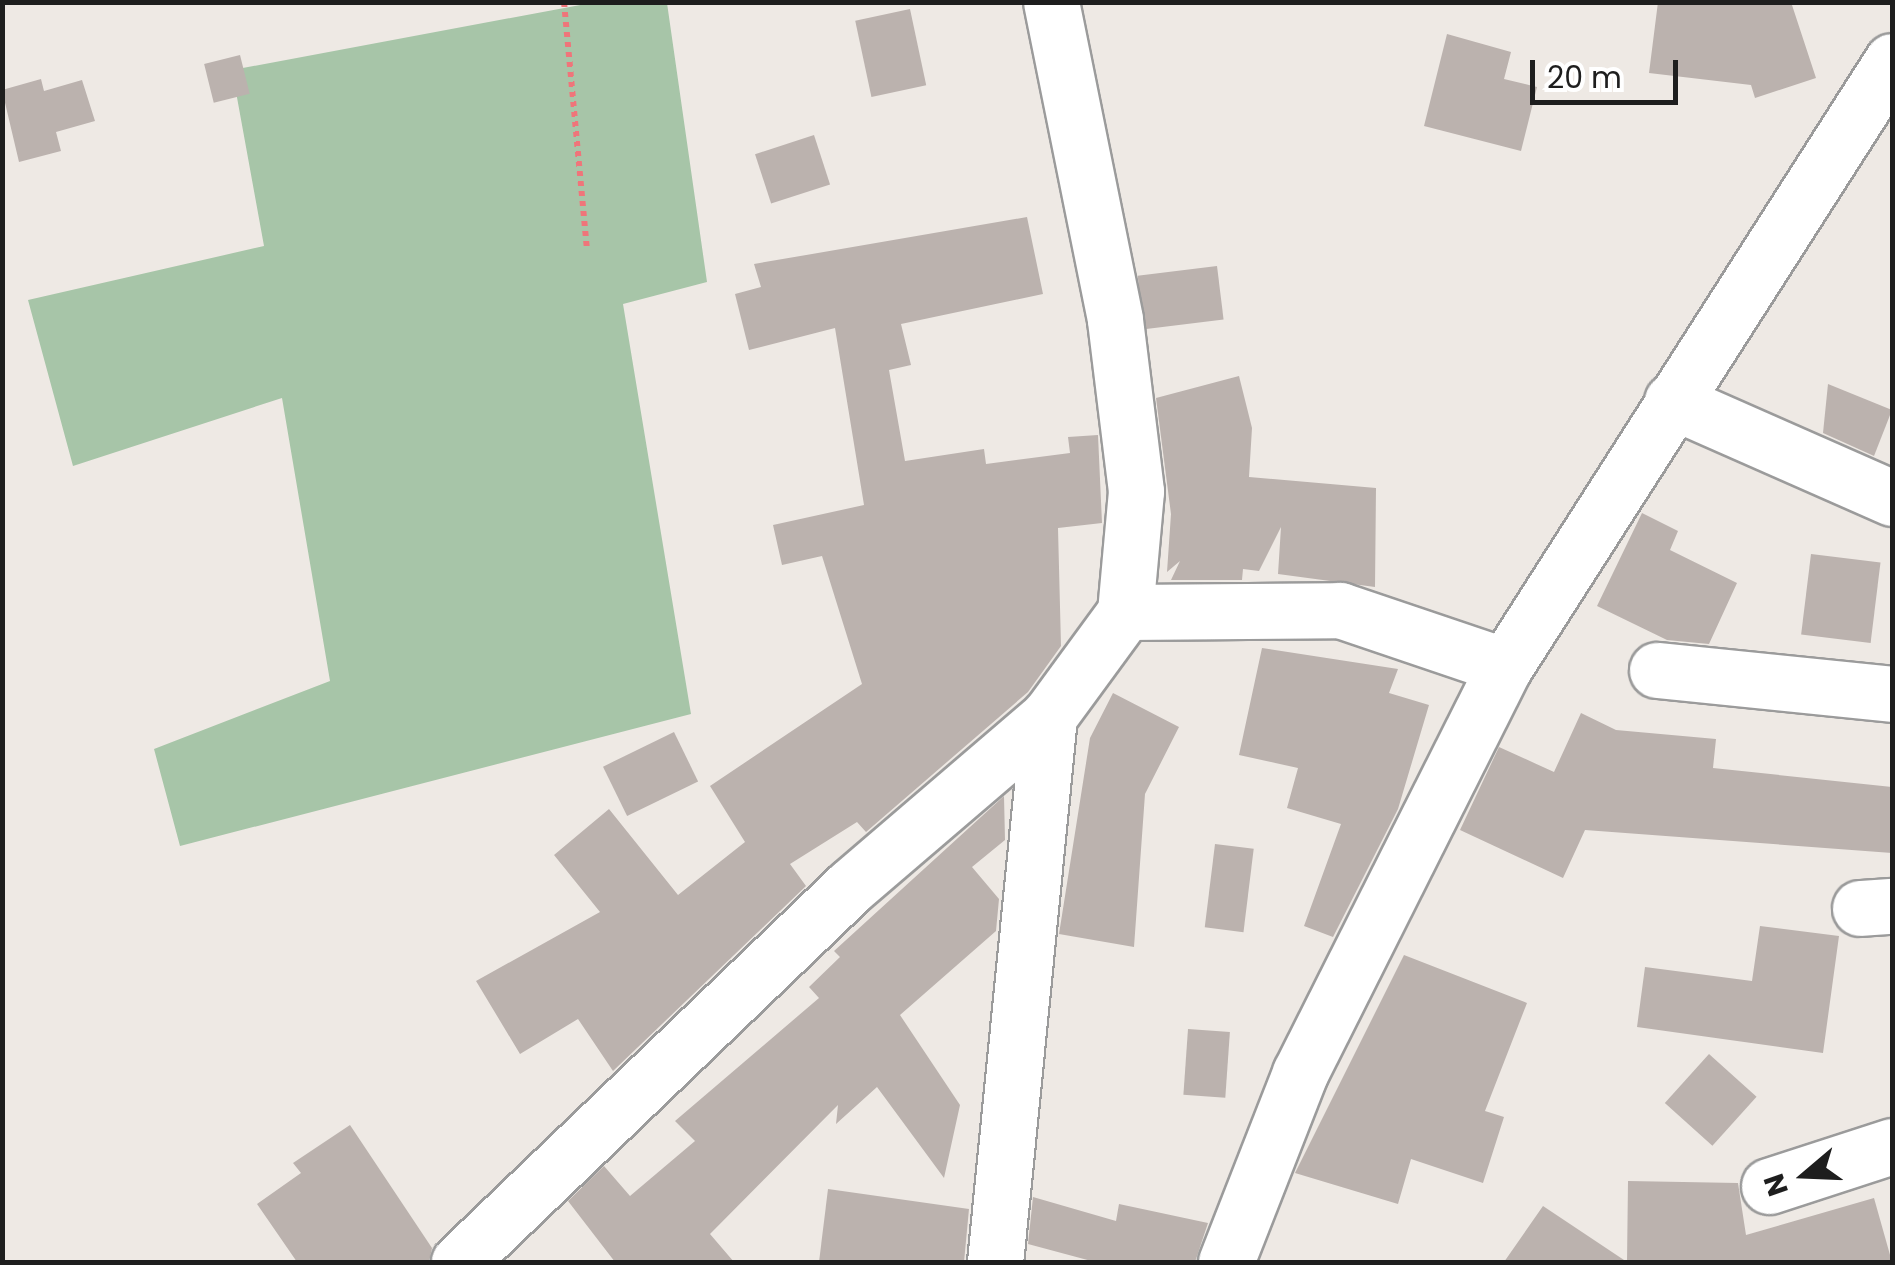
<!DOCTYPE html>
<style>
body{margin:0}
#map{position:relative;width:1895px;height:1265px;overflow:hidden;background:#eee9e4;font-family:Poppins,sans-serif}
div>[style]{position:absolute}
.cemetery>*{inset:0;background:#a7c5a8}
.building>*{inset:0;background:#bbb2ae;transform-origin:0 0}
.path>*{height:6px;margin-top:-3px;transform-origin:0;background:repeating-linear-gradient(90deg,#ef757a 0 5px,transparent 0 10px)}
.roads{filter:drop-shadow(2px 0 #9b9b9b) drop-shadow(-2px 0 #9b9b9b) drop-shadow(0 2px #9b9b9b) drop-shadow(0 -2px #9b9b9b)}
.minor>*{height:55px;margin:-27.5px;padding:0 27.5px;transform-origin:27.5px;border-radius:27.5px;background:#fff}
span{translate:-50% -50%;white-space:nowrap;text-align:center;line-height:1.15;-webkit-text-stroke:10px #fff;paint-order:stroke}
.frame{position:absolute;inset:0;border:5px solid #1e1e1e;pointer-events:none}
.north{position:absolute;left:1755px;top:1125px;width:100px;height:100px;-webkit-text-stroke:8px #fff;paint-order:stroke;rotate:251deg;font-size:28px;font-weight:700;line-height:40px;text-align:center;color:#1e1e1e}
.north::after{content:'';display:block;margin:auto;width:35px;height:45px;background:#1e1e1e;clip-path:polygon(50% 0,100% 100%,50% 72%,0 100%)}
.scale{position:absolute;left:1530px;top:60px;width:148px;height:45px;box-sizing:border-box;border:5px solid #1e1e1e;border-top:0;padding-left:12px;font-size:30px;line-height:35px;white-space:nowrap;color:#1e1e1e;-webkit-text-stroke:8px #fff;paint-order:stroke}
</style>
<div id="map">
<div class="cemetery">
<i style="clip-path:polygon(591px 3px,667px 3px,707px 282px,623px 304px,691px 714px,180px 846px,154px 749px,330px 681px,282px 398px,73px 466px,28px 300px,264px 246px,232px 70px)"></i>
</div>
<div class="building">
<i style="clip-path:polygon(1658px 2px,1791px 2px,1816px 78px,1755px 98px,1751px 85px,1649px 73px)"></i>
<i style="left:910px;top:9px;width:78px;height:56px;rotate:78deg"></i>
<i style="clip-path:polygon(1447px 34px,1511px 52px,1504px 79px,1537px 87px,1521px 151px,1424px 126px)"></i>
<i style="left:240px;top:55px;width:40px;height:37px;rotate:76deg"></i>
<i style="clip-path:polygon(41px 79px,44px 91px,82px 80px,95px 121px,56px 132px,61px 151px,19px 162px,2px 90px)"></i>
<i style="left:814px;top:135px;width:52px;height:62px;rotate:72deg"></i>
<i style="clip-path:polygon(1027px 217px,1043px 294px,901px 324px,911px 365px,889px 370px,905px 461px,984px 449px,986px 464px,1070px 453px,1068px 437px,1098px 435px,1102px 523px,1058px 528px,1061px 646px,1028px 692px,866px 832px,857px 822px,790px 864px,806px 886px,613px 1071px,578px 1019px,520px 1054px,476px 981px,600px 912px,554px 855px,609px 809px,678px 895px,745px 842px,710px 786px,862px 684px,822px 556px,782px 565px,773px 525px,864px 505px,835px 328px,749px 350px,735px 294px,761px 287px,754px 264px)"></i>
<i style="left:1217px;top:266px;width:54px;height:80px;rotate:83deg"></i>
<i style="clip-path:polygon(1239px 376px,1252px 428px,1249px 477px,1376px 488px,1375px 587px,1278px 574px,1281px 527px,1259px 571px,1243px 569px,1242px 580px,1171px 580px,1180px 561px,1167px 572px,1171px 514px,1156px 398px)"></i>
<i style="clip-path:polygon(1828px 384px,1892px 410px,1874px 456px,1823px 433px)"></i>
<i style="clip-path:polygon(1642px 513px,1678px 531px,1670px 550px,1737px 583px,1709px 644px,1667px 640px,1597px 606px)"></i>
<i style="left:1811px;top:554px;width:70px;height:81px;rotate:7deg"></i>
<i style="clip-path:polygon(1262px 648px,1398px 669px,1389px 693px,1429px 705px,1398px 809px,1333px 937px,1304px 926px,1341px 824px,1287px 808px,1298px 768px,1239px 755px)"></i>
<i style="clip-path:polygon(1113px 693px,1179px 727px,1145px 794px,1134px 947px,1059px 934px,1090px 738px)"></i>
<i style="clip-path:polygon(1581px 713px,1616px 730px,1716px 739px,1713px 768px,1892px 787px,1892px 853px,1585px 830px,1563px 878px,1460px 830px,1499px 747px,1554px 772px)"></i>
<i style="left:674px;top:732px;width:55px;height:79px;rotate:64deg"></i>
<i style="clip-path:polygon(1004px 796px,1005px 840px,972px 867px,999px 899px,996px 931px,900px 1015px,960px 1105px,944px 1178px,877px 1087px,836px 1124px,838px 1105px,710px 1234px,734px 1262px,615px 1262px,568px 1201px,604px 1166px,630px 1196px,695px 1141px,675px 1121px,819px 998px,809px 987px,840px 957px,834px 951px)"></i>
<i style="left:1215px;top:844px;width:39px;height:84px;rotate:7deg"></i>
<i style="clip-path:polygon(1760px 926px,1839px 936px,1823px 1053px,1637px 1027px,1645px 967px,1752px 981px)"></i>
<i style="clip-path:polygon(1404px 955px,1527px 1003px,1485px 1111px,1504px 1117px,1483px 1183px,1411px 1159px,1398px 1204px,1295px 1173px)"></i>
<i style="left:1188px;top:1029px;width:42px;height:66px;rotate:4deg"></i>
<i style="left:1709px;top:1054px;width:64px;height:66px;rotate:42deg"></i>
<i style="clip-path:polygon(350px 1125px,432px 1248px,429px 1262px,297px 1262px,257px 1204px,301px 1173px,293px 1163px)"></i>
<i style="clip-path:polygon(1628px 1181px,1738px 1183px,1746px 1235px,1874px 1198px,1892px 1262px,1504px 1262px,1543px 1206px,1627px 1262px)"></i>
<i style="clip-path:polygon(828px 1189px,969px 1209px,964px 1262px,819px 1262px)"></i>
<i style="clip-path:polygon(1033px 1197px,1116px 1221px,1119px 1204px,1208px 1223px,1195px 1262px,1095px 1262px,1028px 1244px)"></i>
</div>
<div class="path">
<i style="left:564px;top:2px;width:247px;rotate:84.7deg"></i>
</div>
<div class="roads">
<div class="minor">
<i style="left:1672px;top:401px;width:240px;rotate:23.8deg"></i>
<i style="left:1125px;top:612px;width:215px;rotate:-0.5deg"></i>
<i style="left:1340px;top:610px;width:174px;rotate:18.7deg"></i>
<i style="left:1657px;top:670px;width:236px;rotate:5.8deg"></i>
<i style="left:1860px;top:908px;width:32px;rotate:-4deg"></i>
<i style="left:1769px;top:1186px;width:129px;rotate:-18deg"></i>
<i style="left:459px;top:1262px;width:543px;rotate:-43.81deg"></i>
<i style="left:851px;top:886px;width:261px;rotate:-40.6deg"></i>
<i style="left:1049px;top:716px;width:129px;rotate:-53.8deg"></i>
<i style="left:1125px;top:612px;width:121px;rotate:-84.8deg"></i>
<i style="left:1136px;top:491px;width:173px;rotate:-97deg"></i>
<i style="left:1115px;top:319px;width:323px;rotate:-101.4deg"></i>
<i style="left:995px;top:1262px;width:549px;rotate:-84.35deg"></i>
<i style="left:1226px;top:1262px;width:203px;rotate:-68.6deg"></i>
<i style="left:1300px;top:1073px;width:456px;rotate:-63.3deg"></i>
<i style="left:1505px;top:666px;width:718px;rotate:-57.39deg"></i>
</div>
</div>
<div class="frame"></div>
<div class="north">N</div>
<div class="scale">20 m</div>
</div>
